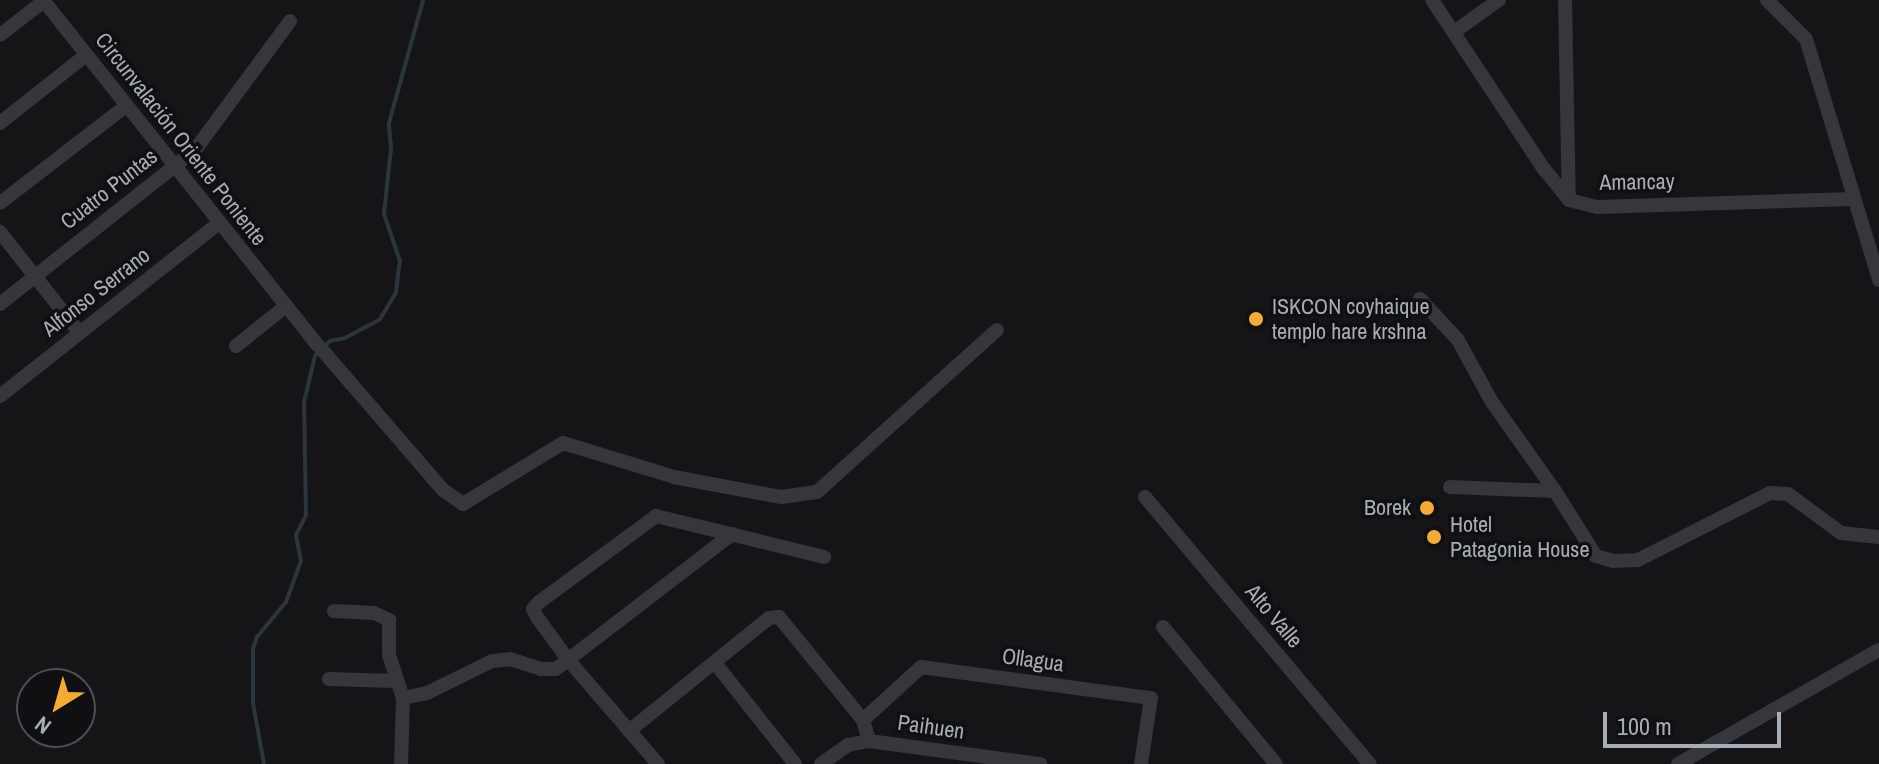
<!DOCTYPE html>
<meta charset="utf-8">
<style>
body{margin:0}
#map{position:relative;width:1879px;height:764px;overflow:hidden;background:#151517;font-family:"Archivo Narrow",sans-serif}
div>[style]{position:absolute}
.stream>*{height:4px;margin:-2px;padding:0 2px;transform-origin:2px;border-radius:2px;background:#2b353b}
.minor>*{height:14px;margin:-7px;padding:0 7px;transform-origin:7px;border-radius:7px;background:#36373c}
.dots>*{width:22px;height:22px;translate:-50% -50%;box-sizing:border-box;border:4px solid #101012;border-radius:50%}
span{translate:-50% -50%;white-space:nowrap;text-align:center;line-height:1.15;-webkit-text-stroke:7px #101012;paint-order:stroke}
.street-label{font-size:22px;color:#a7adb7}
.poi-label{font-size:22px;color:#a7adb7}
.left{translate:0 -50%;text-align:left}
.right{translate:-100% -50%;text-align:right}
.north{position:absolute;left:16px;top:668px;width:80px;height:80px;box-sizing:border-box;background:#101012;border:2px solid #4c4f54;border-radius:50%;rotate:217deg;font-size:22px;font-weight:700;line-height:32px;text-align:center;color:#a7adb7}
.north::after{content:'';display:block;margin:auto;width:28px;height:36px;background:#f3ab32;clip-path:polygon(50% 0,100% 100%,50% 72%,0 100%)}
.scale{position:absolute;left:1603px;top:712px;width:178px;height:36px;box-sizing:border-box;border:4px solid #a7adb7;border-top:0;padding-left:10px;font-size:24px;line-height:28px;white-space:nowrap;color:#a7adb7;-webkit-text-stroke:6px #101012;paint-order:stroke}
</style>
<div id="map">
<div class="stream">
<i style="left:264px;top:764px;width:62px;rotate:-100.2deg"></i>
<i style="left:253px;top:703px;width:54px;rotate:-90deg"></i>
<i style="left:253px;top:649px;width:13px;rotate:-72deg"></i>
<i style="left:257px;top:637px;width:45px;rotate:-50.4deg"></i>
<i style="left:286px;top:602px;width:44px;rotate:-69.9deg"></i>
<i style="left:301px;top:561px;width:26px;rotate:-101deg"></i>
<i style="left:296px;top:535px;width:22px;rotate:-63deg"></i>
<i style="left:306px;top:515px;width:113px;rotate:-91deg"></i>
<i style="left:304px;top:402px;width:47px;rotate:-76.6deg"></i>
<i style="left:315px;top:356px;width:21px;rotate:-45deg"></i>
<i style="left:330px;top:341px;width:15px;rotate:-11deg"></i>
<i style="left:345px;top:338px;width:40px;rotate:-28deg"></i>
<i style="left:380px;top:319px;width:31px;rotate:-59deg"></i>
<i style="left:396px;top:292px;width:31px;rotate:-83deg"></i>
<i style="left:400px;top:261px;width:50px;rotate:-108.8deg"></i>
<i style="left:384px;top:214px;width:66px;rotate:-83.9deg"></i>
<i style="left:391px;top:148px;width:25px;rotate:-95deg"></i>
<i style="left:389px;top:123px;width:128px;rotate:-74.5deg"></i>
</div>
<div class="minor">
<i style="left:43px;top:0;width:440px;rotate:51.5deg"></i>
<i style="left:317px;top:344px;width:193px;rotate:49.2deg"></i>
<i style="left:443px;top:490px;width:24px;rotate:35deg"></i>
<i style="left:463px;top:504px;width:117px;rotate:-31.4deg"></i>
<i style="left:563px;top:443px;width:116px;rotate:17deg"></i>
<i style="left:674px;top:477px;width:109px;rotate:10.6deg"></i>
<i style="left:781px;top:497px;width:36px;rotate:-8deg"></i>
<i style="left:817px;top:492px;width:242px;rotate:-42deg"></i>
<i style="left:1432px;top:0;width:203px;rotate:56.5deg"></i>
<i style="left:1544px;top:169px;width:40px;rotate:51deg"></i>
<i style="left:1569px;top:200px;width:29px;rotate:14deg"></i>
<i style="left:1597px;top:207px;width:256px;rotate:-1.8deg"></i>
<i style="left:1565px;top:0;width:200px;rotate:88.9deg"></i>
<i style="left:1767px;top:0;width:55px;rotate:45deg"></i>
<i style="left:1806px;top:39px;width:252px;rotate:73.1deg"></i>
<i style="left:1454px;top:32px;width:55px;rotate:-35.4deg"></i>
<i style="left:0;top:35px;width:56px;rotate:-37.7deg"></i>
<i style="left:0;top:123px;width:110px;rotate:-38.3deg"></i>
<i style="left:0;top:203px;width:159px;rotate:-37.6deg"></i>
<i style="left:0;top:232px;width:127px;rotate:51.7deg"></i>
<i style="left:1420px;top:299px;width:56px;rotate:47.2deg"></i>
<i style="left:1458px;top:340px;width:71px;rotate:61.3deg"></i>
<i style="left:1492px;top:402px;width:109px;rotate:54.7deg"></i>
<i style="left:0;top:304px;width:248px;rotate:-38.3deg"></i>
<i style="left:195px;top:150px;width:160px;rotate:-53.6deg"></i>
<i style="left:236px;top:346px;width:64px;rotate:-38.7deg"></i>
<i style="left:0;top:396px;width:279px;rotate:-38.3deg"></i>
<i style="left:1450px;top:487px;width:105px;rotate:2.2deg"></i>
<i style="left:1555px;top:491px;width:77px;rotate:57.8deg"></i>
<i style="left:1596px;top:556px;width:18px;rotate:16deg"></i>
<i style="left:1613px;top:561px;width:25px;rotate:-2deg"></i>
<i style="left:1638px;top:560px;width:148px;rotate:-26.9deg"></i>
<i style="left:1770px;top:493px;width:18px;rotate:3deg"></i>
<i style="left:1788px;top:494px;width:66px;rotate:36.3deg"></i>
<i style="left:1841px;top:533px;width:38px;rotate:6deg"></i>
<i style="left:1145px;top:497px;width:349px;rotate:49.9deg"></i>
<i style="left:334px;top:611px;width:40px;rotate:2.9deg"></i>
<i style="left:374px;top:613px;width:17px;rotate:25deg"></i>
<i style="left:389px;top:620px;width:35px;rotate:90deg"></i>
<i style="left:389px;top:655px;width:45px;rotate:72deg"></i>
<i style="left:403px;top:698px;width:66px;rotate:91.7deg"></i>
<i style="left:1163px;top:627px;width:178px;rotate:50.5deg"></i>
<i style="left:715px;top:663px;width:129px;rotate:51.6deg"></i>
<i style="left:329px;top:679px;width:66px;rotate:1.7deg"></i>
<i style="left:403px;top:698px;width:25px;rotate:-12deg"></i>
<i style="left:427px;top:693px;width:72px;rotate:-26.2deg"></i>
<i style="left:492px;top:661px;width:18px;rotate:-6deg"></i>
<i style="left:510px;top:659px;width:33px;rotate:18deg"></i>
<i style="left:541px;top:669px;width:15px"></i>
<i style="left:556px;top:669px;width:222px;rotate:-37.5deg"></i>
<i style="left:863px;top:720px;width:79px;rotate:-42.4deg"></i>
<i style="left:921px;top:667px;width:232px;rotate:7.7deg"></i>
<i style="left:1151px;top:698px;width:67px;rotate:98.6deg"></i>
<i style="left:629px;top:731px;width:180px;rotate:-38.9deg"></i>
<i style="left:769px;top:618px;width:10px;rotate:-6deg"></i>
<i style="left:779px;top:617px;width:133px;rotate:50.8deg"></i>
<i style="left:863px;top:720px;width:22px;rotate:74deg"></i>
<i style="left:658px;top:764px;width:136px;rotate:-130.8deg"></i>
<i style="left:569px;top:661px;width:54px;rotate:-126deg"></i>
<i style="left:537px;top:617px;width:9px;rotate:-117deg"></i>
<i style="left:533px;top:609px;width:8px;rotate:-50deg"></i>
<i style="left:538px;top:603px;width:147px;rotate:-36.4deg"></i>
<i style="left:656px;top:516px;width:173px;rotate:13.7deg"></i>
<i style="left:821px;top:764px;width:33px;rotate:-35deg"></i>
<i style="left:848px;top:745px;width:21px;rotate:-11deg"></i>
<i style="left:869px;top:741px;width:173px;rotate:7.7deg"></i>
<i style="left:1678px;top:764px;width:231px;rotate:-29.6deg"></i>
</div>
<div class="dots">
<i style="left:1256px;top:319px;background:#f3ab32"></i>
<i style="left:1427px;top:508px;background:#f3ab32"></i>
<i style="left:1434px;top:537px;background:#f3ab32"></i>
</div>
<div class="street-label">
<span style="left:181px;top:139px;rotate:52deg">Circunvalación Oriente Poniente</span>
<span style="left:1637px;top:182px;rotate:-1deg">Amancay</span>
<span style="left:109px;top:189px;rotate:-38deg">Cuatro Puntas</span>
<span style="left:96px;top:292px;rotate:-38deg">Alfonso Serrano</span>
<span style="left:1274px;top:616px;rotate:50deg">Alto Valle</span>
<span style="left:1033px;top:660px;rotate:8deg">Ollagua</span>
<span style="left:931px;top:727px;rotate:8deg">Paihuen</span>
</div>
<div class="poi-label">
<span class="left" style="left:1272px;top:319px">ISKCON coyhaique<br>templo hare krshna</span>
<span class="right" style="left:1411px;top:508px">Borek</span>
<span class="left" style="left:1450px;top:537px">Hotel<br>Patagonia House</span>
</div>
<div class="north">N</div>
<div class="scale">100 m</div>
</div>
